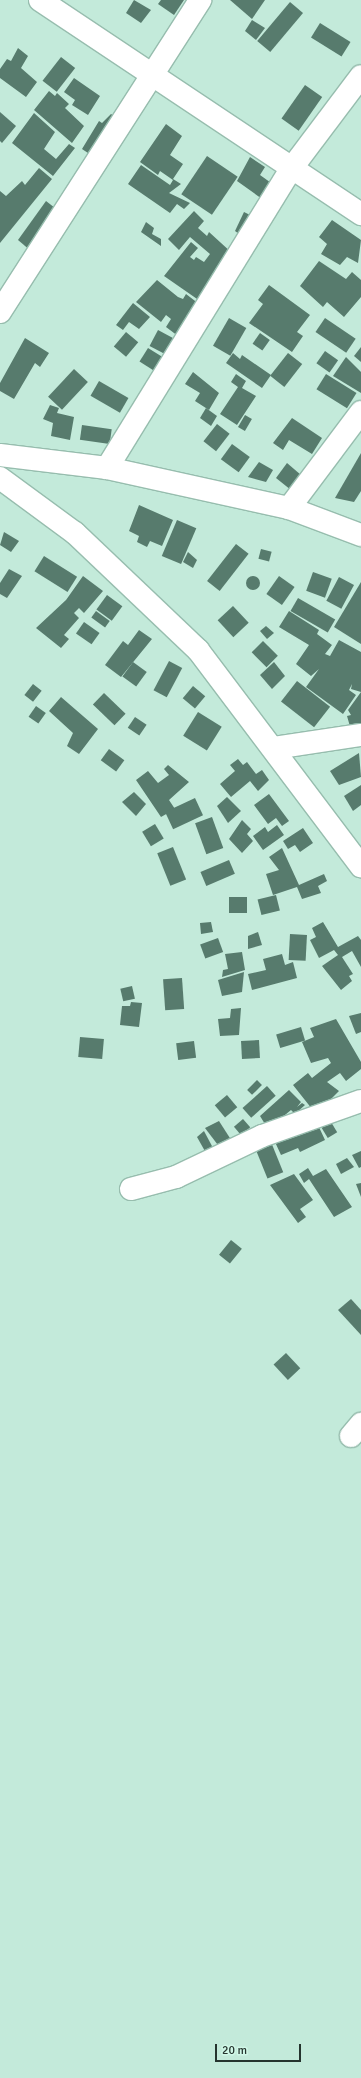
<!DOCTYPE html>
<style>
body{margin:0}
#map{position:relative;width:361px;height:2078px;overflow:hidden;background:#c3eada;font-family:Signika,sans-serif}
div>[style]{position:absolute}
.building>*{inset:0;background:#577b6d;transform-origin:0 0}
.round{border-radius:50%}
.roads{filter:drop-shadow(1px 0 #97bdae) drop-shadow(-1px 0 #97bdae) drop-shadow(0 1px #97bdae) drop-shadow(0 -1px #97bdae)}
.minor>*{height:22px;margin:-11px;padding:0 11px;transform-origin:11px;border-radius:11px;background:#fff}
span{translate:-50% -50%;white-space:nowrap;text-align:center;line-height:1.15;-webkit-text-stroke:4px #d0f7e7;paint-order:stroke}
.scale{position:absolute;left:215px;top:2044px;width:86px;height:18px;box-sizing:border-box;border:2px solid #25342e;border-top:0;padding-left:5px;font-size:12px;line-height:14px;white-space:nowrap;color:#25342e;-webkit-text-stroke:3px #d0f7e7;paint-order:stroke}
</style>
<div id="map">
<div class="building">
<i style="clip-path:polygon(134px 0,151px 10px,141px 23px,126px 13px)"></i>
<i style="clip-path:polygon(161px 0,184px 0,174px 15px,158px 4px)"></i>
<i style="clip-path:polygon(230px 0,265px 0,252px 19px)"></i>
<i style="left:290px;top:2px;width:17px;height:51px;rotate:40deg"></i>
<i style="clip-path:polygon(252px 20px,265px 28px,256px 40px,245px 31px)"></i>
<i style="left:320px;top:23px;width:36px;height:17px;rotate:32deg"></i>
<i style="clip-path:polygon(18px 48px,28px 56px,21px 68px,37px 82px,26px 97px,0 78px,0 69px,7px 59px,11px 61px)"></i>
<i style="left:61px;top:57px;width:18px;height:30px;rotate:38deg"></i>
<i style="clip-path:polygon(74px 78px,100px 96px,88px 115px,72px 105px,75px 100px,64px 92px)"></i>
<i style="left:305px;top:85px;width:21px;height:41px;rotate:35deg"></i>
<i style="clip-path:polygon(49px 91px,55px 96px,57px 93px,69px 104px,65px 108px,84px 126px,72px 143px,34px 110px)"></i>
<i style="clip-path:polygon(0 112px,16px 126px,2px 143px,0 141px)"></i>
<i style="clip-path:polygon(34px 113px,55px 132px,44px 149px,56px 159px,69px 144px,75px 148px,53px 176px,12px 143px)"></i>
<i style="clip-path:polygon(111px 114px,120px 120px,97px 159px,82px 149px,99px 121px,102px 123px)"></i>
<i style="clip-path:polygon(166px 124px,182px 136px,170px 155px,183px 164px,173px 179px,181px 184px,169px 193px,190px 203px,184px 209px,177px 204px,170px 213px,128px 184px,141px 165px,170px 185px,173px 180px,160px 171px,158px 175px,140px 162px)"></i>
<i style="left:207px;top:156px;width:37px;height:46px;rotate:34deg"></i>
<i style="clip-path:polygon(250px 157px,265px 167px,260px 175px,274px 185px,265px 201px,237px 181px)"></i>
<i style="clip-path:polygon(39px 168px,52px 179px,0 243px,0 191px,6px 196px,22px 181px,25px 185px)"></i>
<i style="clip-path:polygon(46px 201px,55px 208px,31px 251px,18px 240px)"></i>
<i style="clip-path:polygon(194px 211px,204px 221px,198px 228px,207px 236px,209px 232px,232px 253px,200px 301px,164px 276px,191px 242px,198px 248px,190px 257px,194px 260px,196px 257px,204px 262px,210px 254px,190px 237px,179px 250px,168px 239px)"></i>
<i style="clip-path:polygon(244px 212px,254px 217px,242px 236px,235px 231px)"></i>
<i style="clip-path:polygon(332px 220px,361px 240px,358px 263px,347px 257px,340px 265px,321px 254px,327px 244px,319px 237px)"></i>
<i style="clip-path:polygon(146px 222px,154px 228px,152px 234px,161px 239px,161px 246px,141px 232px)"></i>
<i style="clip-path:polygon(319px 261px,346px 279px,352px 272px,361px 280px,361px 297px,344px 317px,327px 302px,323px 307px,300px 286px)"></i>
<i style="clip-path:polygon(157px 280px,178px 297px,183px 299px,186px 294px,199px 304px,178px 336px,166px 327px,171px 319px,166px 315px,161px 322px,136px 302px)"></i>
<i style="clip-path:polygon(269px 285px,310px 315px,297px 332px,303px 336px,292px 352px,249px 323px,263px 304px,258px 300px)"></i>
<i style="clip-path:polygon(133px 303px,150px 317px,139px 329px,129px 322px,123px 330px,116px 325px)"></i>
<i style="left:229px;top:318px;width:20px;height:32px;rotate:30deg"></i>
<i style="left:325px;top:318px;width:37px;height:17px;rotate:34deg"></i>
<i style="left:158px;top:330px;width:19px;height:18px;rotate:28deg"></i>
<i style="left:126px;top:332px;width:16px;height:19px;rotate:40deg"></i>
<i style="left:260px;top:333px;width:12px;height:13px;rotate:35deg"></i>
<i style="clip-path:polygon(25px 338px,49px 353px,40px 367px,35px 363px,14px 399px,0 391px,0 383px)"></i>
<i style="clip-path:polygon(361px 347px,361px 362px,354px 356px)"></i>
<i style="left:148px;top:348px;width:19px;height:16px;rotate:32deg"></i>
<i style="left:325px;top:351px;width:16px;height:15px;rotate:35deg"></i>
<i style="clip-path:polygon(233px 353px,240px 359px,242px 355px,271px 375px,262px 388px,226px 363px)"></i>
<i style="left:288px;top:353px;width:18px;height:29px;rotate:38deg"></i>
<i style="clip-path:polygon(346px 357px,361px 372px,361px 393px,333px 376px)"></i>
<i style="left:74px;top:369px;width:19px;height:38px;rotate:43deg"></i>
<i style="clip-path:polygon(193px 372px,219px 393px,209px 410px,195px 401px,200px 393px,185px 384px)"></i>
<i style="clip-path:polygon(236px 374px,246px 381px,242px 388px,256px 396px,237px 425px,220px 414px,238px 387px,231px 382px)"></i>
<i style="left:326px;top:374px;width:36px;height:18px;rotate:32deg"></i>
<i style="left:99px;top:381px;width:34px;height:17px;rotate:30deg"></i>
<i style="clip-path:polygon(50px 405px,59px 408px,57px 413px,74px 417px,70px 440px,51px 436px,53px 423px,43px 419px)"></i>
<i style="clip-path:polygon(206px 408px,217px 416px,211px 426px,200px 418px)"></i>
<i style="left:245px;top:415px;width:8px;height:14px;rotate:30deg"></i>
<i style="clip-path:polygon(292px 418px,322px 438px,312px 454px,289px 440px,283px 450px,273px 443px)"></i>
<i style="left:217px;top:424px;width:16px;height:22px;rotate:38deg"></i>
<i style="left:82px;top:425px;width:30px;height:15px;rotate:8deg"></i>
<i style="left:232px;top:444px;width:22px;height:19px;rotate:36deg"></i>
<i style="clip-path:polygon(361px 453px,361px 491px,354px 502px,335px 498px)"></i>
<i style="clip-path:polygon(259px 462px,273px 470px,266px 482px,248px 477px)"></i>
<i style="clip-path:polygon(287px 463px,301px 475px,291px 490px,276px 478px)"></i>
<i style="clip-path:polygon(139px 505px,173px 520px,162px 546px,150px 541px,147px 547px,137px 542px,139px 536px,129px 531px)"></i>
<i style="left:177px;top:520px;width:21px;height:39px;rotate:23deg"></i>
<i style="clip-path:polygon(4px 532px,19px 541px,11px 552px,0 545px)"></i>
<i style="left:236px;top:544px;width:16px;height:47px;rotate:38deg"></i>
<i style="left:261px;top:549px;width:11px;height:10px;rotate:15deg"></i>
<i style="clip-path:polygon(188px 552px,197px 560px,193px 568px,183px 562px)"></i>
<i style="left:44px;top:556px;width:39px;height:18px;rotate:32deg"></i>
<i style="clip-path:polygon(9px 569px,22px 576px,7px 598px,0 594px,0 583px)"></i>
<i style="left:313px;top:572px;width:20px;height:20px;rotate:20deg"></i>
<i style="clip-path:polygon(83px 576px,103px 591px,84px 613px,79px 608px,74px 613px,79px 618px,64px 635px,69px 639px,61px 648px,36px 628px,66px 600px)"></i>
<i style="left:279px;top:576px;width:19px;height:22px;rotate:35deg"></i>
<i class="round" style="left:246px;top:576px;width:14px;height:14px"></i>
<i style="left:339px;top:577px;width:17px;height:27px;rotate:28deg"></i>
<i style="clip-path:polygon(361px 582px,361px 644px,334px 627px)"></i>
<i style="left:107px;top:595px;width:19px;height:18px;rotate:36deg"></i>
<i style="left:298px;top:598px;width:43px;height:15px;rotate:30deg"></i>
<i style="left:233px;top:606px;width:23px;height:21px;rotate:47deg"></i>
<i style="left:96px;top:611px;width:17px;height:8px;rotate:36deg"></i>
<i style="clip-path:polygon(289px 611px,319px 630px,317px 634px,332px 645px,325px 654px,330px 656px,339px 640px,361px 652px,361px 735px,353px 737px,347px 716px,351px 715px,348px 710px,361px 692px,351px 689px,352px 684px,349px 690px,356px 695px,343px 714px,306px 687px,319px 669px,311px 676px,296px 664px,309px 645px,279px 627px)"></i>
<i style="left:84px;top:622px;width:19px;height:14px;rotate:35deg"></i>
<i style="clip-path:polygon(266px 626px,274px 633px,267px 639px,260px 631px)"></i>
<i style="clip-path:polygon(139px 630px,152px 639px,121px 677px,105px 665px,123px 641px,128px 645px)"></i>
<i style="left:263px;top:641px;width:21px;height:16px;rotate:45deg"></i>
<i style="left:169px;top:661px;width:15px;height:33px;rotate:28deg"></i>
<i style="left:133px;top:662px;width:17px;height:18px;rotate:36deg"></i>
<i style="clip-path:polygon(274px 662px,285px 676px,272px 689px,260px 675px)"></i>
<i style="left:297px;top:681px;width:42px;height:26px;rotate:38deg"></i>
<i style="left:33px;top:684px;width:11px;height:14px;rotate:38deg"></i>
<i style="left:193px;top:686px;width:16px;height:16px;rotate:40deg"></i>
<i style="left:104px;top:693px;width:30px;height:16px;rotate:44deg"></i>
<i style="clip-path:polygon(61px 697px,98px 729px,79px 754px,67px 746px,73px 733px,49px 711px)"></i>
<i style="left:36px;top:706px;width:12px;height:13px;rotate:35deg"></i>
<i style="left:198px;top:712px;width:28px;height:28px;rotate:32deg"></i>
<i style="left:135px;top:717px;width:14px;height:13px;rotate:34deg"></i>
<i style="left:109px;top:749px;width:19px;height:14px;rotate:36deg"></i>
<i style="clip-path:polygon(359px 753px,361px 777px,339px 785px,330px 771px)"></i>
<i style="clip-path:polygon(238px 759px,243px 765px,247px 762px,256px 774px,262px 770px,269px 780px,258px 791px,250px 781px,231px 797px,220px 784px,235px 771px,230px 765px)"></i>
<i style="clip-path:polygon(168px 765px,189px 782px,169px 800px,175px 809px,161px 817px,136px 780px,148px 771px,158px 783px,169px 775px,164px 769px)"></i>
<i style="clip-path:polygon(361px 785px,361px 805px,353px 811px,344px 796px)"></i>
<i style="clip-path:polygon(134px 792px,146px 804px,136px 816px,122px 802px)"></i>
<i style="clip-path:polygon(269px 794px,289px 821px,282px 826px,276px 818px,268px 824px,254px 805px)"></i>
<i style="clip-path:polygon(227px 797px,241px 811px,228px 823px,217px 806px)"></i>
<i style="left:195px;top:798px;width:19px;height:33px;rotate:65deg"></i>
<i style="left:212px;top:817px;width:33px;height:18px;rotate:70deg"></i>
<i style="clip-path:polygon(242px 820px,251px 829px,247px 834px,253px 841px,242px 853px,229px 839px)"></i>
<i style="left:155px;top:824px;width:17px;height:15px;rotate:59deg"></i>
<i style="clip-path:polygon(277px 825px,284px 835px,263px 850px,253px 836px,265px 827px,268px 832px)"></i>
<i style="clip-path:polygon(303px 828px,313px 843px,300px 852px,295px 845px,288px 849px,283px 841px)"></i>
<i style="left:173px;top:847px;width:35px;height:17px;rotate:68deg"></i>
<i style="clip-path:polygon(282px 848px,299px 885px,324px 874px,327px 881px,318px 886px,321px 893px,302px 899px,297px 887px,273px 895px,266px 874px,279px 870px,269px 857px)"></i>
<i style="left:229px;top:860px;width:15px;height:31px;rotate:67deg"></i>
<i style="left:276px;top:895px;width:16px;height:19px;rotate:76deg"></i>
<i style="left:229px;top:897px;width:18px;height:16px"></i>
<i style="clip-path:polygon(211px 922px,213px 932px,201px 934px,200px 923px)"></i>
<i style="clip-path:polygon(323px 922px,338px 947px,358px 936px,361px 940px,361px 967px,352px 951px,342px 957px,353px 974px,349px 976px,352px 981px,341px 990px,322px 966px,338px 955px,334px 950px,319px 958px,310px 940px,316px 937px,312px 928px)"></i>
<i style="clip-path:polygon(258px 932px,262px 945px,248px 949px,248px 936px)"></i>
<i style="left:290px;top:934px;width:17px;height:26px;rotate:3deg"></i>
<i style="left:218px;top:938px;width:15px;height:19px;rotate:70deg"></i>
<i style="clip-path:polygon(242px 952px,245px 970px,222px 977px,223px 970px,228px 969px,225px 954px)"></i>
<i style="clip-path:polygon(282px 954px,285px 965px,293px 962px,297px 978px,252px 990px,248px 974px,266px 970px,263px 959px)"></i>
<i style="clip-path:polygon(244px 972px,242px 992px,222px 996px,218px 980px)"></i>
<i style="left:182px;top:978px;width:31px;height:19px;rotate:86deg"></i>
<i style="left:132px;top:986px;width:13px;height:12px;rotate:77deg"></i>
<i style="clip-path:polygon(131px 1002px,142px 1003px,139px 1027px,120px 1025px,122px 1006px,130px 1006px)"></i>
<i style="clip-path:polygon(241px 1008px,239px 1035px,220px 1036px,218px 1019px,230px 1018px,231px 1009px)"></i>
<i style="clip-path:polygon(361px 1013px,361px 1032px,356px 1034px,349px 1016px)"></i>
<i style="clip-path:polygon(336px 1019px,361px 1062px,361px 1069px,346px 1081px,340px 1073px,327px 1082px,339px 1091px,316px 1114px,293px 1085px,308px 1073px,312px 1078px,331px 1063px,328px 1058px,311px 1063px,302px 1042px,314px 1037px,310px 1028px)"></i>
<i style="left:301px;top:1027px;width:14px;height:26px;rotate:73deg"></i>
<i style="left:80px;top:1037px;width:24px;height:20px;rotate:5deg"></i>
<i style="left:259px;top:1040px;width:18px;height:18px;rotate:87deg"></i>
<i style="left:194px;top:1041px;width:17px;height:18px;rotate:83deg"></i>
<i style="left:257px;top:1080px;width:7px;height:14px;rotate:45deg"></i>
<i style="left:267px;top:1086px;width:13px;height:33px;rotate:48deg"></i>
<i style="clip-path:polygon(289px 1090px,301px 1102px,297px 1107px,302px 1103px,305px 1105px,295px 1114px,291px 1110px,268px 1129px,260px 1116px)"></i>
<i style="left:227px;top:1095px;width:16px;height:16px;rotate:50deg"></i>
<i style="left:243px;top:1119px;width:11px;height:12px;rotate:49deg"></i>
<i style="clip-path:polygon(219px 1121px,235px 1146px,224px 1153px,205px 1128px)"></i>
<i style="left:331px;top:1122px;width:12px;height:11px;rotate:59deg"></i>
<i style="clip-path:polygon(318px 1125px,325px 1140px,300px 1152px,298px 1148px,281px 1155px,275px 1142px)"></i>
<i style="clip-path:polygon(204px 1131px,213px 1148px,206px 1153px,197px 1137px)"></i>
<i style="left:269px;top:1137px;width:38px;height:17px;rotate:68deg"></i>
<i style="clip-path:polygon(361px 1151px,361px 1167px,359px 1168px,352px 1155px)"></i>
<i style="clip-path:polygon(347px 1158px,354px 1167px,341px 1174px,336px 1164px)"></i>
<i style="clip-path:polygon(308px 1168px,313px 1176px,326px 1169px,352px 1207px,334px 1217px,309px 1179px,304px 1183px,299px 1174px)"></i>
<i style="clip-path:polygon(294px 1174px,313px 1200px,300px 1209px,306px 1217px,298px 1223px,270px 1185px)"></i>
<i style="clip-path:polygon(361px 1183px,361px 1197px,356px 1184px)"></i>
<i style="left:231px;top:1240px;width:14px;height:19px;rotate:39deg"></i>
<i style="clip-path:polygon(351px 1299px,361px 1310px,361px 1335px,338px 1310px)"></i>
<i style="left:286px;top:1353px;width:21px;height:17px;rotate:47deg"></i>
</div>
<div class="roads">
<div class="minor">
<i style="left:40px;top:0;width:386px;rotate:33.7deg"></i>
<i style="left:0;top:312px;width:371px;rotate:-57.3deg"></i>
<i style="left:0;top:455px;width:108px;rotate:6.9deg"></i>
<i style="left:107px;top:468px;width:186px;rotate:12.4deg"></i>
<i style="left:289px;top:508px;width:77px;rotate:20.6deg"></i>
<i style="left:107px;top:468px;width:351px;rotate:-58.4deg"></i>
<i style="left:291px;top:169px;width:116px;rotate:-53deg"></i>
<i style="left:0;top:478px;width:93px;rotate:36.3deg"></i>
<i style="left:75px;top:533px;width:170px;rotate:43.6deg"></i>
<i style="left:198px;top:650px;width:271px;rotate:53deg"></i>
<i style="left:289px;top:508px;width:120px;rotate:-53.1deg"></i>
<i style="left:274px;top:748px;width:88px;rotate:-8.5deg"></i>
<i style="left:131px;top:1189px;width:47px;rotate:-14.9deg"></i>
<i style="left:176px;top:1177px;width:95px;rotate:-25.5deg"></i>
<i style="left:262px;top:1136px;width:105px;rotate:-19.5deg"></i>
<i style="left:351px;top:1436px;width:16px;rotate:-50deg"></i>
</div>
</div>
<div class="scale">20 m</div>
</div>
